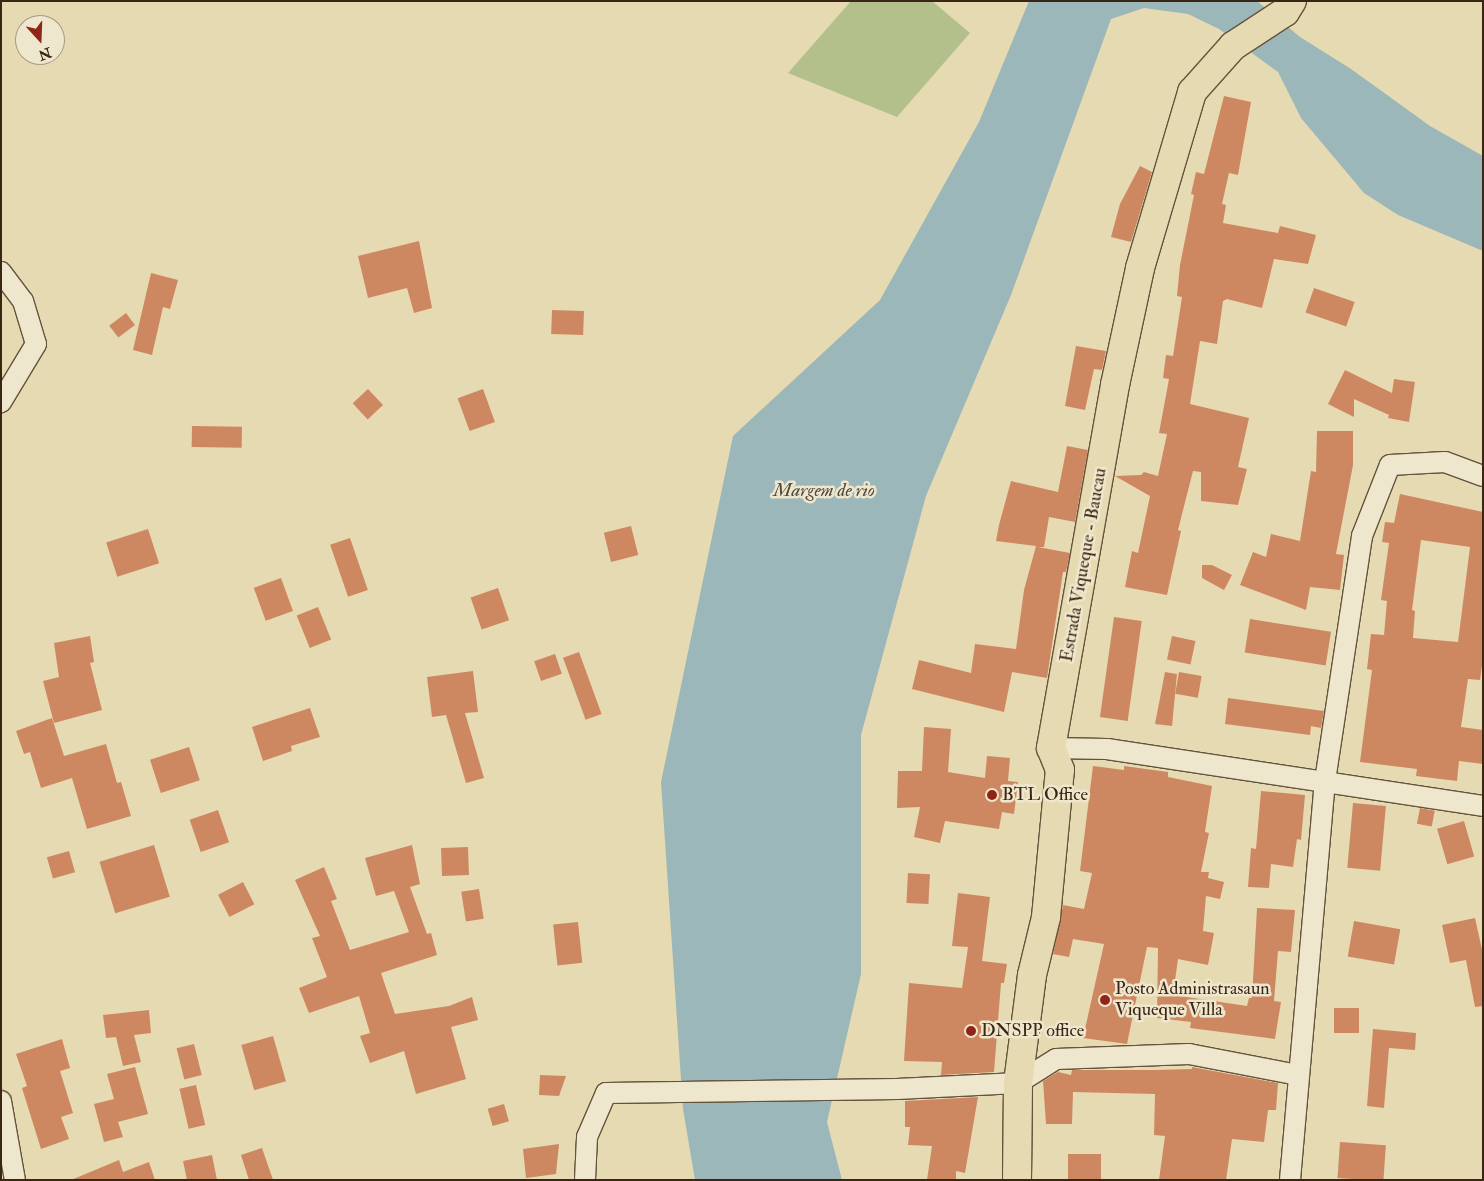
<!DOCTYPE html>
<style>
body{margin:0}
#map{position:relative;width:1484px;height:1181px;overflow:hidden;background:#e6dab2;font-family:"IM FELL Double Pica",serif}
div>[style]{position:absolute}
.green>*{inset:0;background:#b4c08c}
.water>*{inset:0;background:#9cb7b9}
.building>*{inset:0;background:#ce8861;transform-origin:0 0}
.roads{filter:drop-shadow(1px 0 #64533c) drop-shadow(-1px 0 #64533c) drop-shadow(0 1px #64533c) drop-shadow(0 -1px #64533c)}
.minor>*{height:20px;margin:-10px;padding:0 10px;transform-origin:10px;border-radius:10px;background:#efe7cd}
.primary>*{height:28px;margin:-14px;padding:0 14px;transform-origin:14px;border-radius:14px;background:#e6dab2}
.dots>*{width:14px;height:14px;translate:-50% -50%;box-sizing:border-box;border:2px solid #efe7cd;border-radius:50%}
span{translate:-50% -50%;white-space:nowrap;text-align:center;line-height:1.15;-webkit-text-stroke:5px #efe7cd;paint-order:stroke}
.street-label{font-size:18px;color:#392615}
.poi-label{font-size:18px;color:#392615}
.left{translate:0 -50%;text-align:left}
.water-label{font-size:19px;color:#524a3e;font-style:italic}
.frame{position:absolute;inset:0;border:2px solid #392615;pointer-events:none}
.north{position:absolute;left:15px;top:15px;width:50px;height:50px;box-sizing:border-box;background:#efe7cd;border:1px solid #a69a83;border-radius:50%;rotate:160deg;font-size:14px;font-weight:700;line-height:20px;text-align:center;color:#392615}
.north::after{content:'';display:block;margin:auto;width:18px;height:22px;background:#8f2418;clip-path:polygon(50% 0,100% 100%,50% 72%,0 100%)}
</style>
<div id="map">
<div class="green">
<i style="clip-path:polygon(851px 1px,932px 1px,970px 33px,897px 117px,788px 73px)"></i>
</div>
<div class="water">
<i style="clip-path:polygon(1029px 1px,1257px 1px,1300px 37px,1351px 69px,1430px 126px,1483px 156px,1483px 251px,1398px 215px,1364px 193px,1301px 118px,1278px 72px,1219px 29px,1188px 14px,1144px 8px,1111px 19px,1011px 295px,926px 496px,861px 735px,861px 974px,827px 1122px,842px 1180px,695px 1180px,683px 1109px,661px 782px,733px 436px,880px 300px,979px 122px)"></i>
</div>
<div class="building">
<i style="clip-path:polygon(1224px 96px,1251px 102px,1238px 175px,1229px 173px,1222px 204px,1226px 205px,1223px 223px,1278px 233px,1280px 226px,1316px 235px,1308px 264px,1274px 259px,1262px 308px,1227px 299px,1223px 301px,1217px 344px,1200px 341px,1190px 404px,1249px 418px,1238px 467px,1247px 469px,1238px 505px,1201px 501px,1201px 472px,1193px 471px,1178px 530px,1181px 531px,1167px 595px,1125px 587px,1132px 551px,1138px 553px,1150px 496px,1115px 476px,1141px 475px,1144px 472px,1158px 476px,1167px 434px,1159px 433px,1169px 379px,1163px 378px,1166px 355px,1173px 356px,1182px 297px,1177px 296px,1180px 265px,1194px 195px,1191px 194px,1196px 172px,1204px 174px)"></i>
<i style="clip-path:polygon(1140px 166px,1152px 172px,1131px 242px,1111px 237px,1120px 204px)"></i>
<i style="clip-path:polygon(419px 241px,432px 308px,414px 313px,407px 288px,368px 298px,358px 256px)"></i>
<i style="clip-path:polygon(151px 273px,178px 280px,170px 309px,163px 307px,152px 355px,133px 350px)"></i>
<i style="left:1314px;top:288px;width:43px;height:26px;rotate:19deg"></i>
<i style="left:552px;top:310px;width:32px;height:24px;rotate:2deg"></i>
<i style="left:126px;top:313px;width:15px;height:21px;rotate:53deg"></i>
<i style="clip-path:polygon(1076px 346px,1106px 351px,1102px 370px,1094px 369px,1085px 410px,1065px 406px)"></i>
<i style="clip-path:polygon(1345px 370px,1392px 393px,1394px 379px,1415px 382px,1409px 422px,1388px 418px,1389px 415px,1354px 399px,1354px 417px,1328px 404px)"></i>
<i style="left:368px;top:389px;width:22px;height:21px;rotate:47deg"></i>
<i style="left:483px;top:389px;width:35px;height:27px;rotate:70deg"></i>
<i style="left:192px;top:426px;width:50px;height:21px;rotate:1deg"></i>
<i style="clip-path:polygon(1317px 431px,1353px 431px,1353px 465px,1336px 554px,1344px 555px,1340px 590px,1310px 587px,1306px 610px,1240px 585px,1253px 552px,1266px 557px,1271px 534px,1300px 541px,1311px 471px,1316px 472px)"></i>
<i style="clip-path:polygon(1067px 446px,1088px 450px,1075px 522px,1049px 517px,1044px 547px,1038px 547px,1070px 553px,1066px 572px,1063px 572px,1047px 678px,1012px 672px,1004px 712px,912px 689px,919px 660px,971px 673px,975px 644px,1016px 649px,1024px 590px,1036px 546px,996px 541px,999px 525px,1011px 481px,1058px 492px)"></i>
<i style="clip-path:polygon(evenodd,1400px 494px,1483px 512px,1483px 659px,1480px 680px,1468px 679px,1461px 727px,1483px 730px,1483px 764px,1459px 761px,1457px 781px,1416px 776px,1417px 769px,1360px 762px,1372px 670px,1367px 669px,1371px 634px,1384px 635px,1387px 601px,1381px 600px,1389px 543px,1382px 542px,1385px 522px,1394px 523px,1400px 494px,1421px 540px,1470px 547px,1458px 642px,1413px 638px,1415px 611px,1412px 610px,1421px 540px)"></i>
<i style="left:631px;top:526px;width:30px;height:28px;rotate:76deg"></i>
<i style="left:148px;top:529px;width:36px;height:44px;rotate:72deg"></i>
<i style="left:350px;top:538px;width:55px;height:21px;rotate:71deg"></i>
<i style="clip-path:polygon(1202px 565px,1212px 565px,1232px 575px,1224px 590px,1202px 578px)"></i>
<i style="left:281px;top:578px;width:35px;height:29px;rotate:70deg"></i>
<i style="left:498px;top:588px;width:34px;height:29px;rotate:71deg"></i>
<i style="left:318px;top:607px;width:35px;height:23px;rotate:68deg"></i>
<i style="left:1114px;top:617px;width:28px;height:101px;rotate:8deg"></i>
<i style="left:1250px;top:619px;width:82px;height:34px;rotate:9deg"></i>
<i style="clip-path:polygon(90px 636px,94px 662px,90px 663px,102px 710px,54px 723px,43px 681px,59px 677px,54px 643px)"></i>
<i style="left:1172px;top:636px;width:24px;height:24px;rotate:12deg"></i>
<i style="left:579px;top:652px;width:66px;height:17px;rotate:70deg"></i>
<i style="left:555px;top:654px;width:21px;height:22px;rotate:71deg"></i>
<i style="clip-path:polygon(473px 671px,478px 712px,465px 713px,484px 778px,466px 783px,446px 715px,432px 717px,427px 677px)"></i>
<i style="clip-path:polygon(1165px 672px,1177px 674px,1172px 726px,1155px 724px)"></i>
<i style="left:1179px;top:672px;width:23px;height:22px;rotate:10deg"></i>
<i style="clip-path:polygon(1228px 698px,1324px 711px,1321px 728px,1311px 726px,1310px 735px,1225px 724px)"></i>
<i style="clip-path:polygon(310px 708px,320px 737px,291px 746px,292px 751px,263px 761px,252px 727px)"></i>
<i style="clip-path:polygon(52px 718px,64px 756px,106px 744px,117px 783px,121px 782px,131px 816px,87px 829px,72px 778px,41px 788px,30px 752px,24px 754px,16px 731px)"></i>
<i style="clip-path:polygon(924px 727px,951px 729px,948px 772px,985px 778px,987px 756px,1010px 758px,1008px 781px,1018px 782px,1014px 814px,1002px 812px,999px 829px,945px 821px,940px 843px,914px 837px,920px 807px,897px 808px,898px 771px,922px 771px)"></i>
<i style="left:189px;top:747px;width:35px;height:41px;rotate:72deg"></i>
<i style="clip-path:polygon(1093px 766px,1124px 770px,1124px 766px,1168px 772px,1168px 777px,1212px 786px,1205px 832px,1209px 833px,1201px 872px,1209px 872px,1208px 878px,1224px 882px,1220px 899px,1206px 896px,1203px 931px,1214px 933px,1208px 965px,1178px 959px,1173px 995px,1247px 1006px,1249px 998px,1252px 998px,1257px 908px,1295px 910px,1291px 952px,1278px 951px,1274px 1001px,1281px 1002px,1275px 1039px,1190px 1028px,1191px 1022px,1157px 1018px,1158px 948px,1147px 947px,1127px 1044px,1083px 1038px,1104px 944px,1073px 939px,1069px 957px,1053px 954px,1063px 905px,1084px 909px,1092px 873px,1080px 871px)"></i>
<i style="clip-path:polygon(1261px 791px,1305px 795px,1301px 840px,1297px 839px,1293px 867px,1271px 864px,1269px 888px,1248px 887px,1251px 848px,1256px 849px)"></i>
<i style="left:1353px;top:803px;width:33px;height:65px;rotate:5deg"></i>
<i style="left:1420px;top:808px;width:15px;height:16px;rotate:11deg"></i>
<i style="left:218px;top:810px;width:34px;height:30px;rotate:71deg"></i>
<i style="left:1464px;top:821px;width:37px;height:28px;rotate:74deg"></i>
<i style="left:154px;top:845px;width:54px;height:57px;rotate:73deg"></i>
<i style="clip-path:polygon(412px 845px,420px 884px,410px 887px,427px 934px,431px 933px,437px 955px,381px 973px,395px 1014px,449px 1006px,472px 997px,478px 1020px,451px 1027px,466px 1079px,416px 1094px,404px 1051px,370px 1063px,360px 1036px,370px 1033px,359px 996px,309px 1013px,299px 988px,327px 977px,312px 938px,320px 936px,295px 880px,324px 867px,337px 899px,331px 901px,350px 950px,409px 932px,394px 891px,376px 896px,365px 858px)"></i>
<i style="left:468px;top:847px;width:28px;height:27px;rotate:88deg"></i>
<i style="left:69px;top:851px;width:22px;height:23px;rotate:74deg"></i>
<i style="left:908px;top:873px;width:22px;height:30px;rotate:3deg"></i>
<i style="left:243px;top:882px;width:25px;height:28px;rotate:63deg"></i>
<i style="left:479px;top:889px;width:30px;height:18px;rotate:81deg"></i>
<i style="clip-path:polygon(958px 893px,990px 897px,982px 961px,1007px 964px,1004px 983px,1001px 983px,994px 1072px,941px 1075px,942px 1062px,904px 1061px,909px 983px,962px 988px,968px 947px,952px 946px)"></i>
<i style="clip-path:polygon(1475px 918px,1483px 954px,1483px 1006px,1475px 1007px,1466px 960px,1450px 963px,1442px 925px)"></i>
<i style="left:1354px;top:921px;width:47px;height:36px;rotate:10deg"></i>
<i style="left:578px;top:922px;width:41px;height:25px;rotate:84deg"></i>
<i style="left:1334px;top:1008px;width:25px;height:25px"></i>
<i style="clip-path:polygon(149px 1010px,151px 1033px,134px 1035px,141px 1062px,123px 1066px,116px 1037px,106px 1038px,103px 1015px)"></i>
<i style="clip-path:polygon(1373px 1029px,1416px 1033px,1415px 1050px,1389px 1048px,1384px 1108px,1367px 1106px)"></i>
<i style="left:273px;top:1036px;width:47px;height:33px;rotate:74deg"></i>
<i style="clip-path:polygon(62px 1039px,70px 1068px,60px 1071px,73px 1113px,61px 1117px,69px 1139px,41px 1149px,22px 1088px,27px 1086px,16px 1054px)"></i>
<i style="left:194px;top:1044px;width:32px;height:18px;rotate:76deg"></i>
<i style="clip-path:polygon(135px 1067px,148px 1114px,118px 1122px,123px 1137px,104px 1142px,94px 1104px,114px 1099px,107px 1074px)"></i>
<i style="clip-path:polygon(1192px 1067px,1278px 1083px,1276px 1110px,1268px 1110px,1264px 1142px,1232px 1139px,1226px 1180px,1159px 1180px,1165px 1136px,1154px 1135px,1155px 1094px,1073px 1092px,1072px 1124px,1046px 1124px,1043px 1081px,1058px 1072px,1071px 1075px,1072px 1070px,1155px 1070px,1192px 1069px)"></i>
<i style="clip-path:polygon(540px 1075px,566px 1076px,559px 1096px,539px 1095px)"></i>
<i style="left:196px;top:1085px;width:41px;height:17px;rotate:77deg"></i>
<i style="clip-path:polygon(978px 1097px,965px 1173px,956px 1171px,956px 1180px,927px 1180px,932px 1146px,908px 1145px,910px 1127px,905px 1127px,905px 1101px)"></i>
<i style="left:504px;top:1104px;width:18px;height:17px;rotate:74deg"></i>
<i style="left:1340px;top:1142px;width:46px;height:36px;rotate:4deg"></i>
<i style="clip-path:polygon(559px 1144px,556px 1174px,526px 1178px,523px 1149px)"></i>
<i style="clip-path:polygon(262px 1148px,273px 1180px,249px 1180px,241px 1155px)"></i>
<i style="left:1068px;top:1154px;width:33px;height:26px"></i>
<i style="clip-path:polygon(212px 1155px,217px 1180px,187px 1180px,183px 1161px)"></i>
<i style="clip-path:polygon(119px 1160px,123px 1172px,149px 1162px,155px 1180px,71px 1180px)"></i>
</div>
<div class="roads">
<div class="minor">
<i style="left:1px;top:272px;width:36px;rotate:53deg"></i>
<i style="left:23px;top:301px;width:45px;rotate:73.2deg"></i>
<i style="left:36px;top:344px;width:68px;rotate:121.1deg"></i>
<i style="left:1051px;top:748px;width:56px;rotate:1deg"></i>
<i style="left:1107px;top:749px;width:380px;rotate:8.6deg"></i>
<i style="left:1px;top:1101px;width:80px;rotate:80deg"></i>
<i style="left:585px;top:1180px;width:43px;rotate:-87.3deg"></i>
<i style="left:587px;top:1137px;width:48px;rotate:-66.6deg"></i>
<i style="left:606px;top:1093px;width:291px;rotate:-0.8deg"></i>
<i style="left:897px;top:1089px;width:121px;rotate:-2.8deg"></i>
<i style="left:1018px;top:1083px;width:45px;rotate:-32.3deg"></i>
<i style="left:1056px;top:1059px;width:133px;rotate:-2.2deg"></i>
<i style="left:1189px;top:1054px;width:111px;rotate:10.9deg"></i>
<i style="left:1290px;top:1180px;width:401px;rotate:-85deg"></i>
<i style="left:1325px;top:781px;width:248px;rotate:-81.4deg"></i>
<i style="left:1362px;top:536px;width:76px;rotate:-68.5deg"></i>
<i style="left:1390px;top:465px;width:55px;rotate:-3.1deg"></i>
<i style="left:1445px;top:462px;width:40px;rotate:20.2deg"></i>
</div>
<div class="primary">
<i style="left:1017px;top:1180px;width:97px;rotate:-89.4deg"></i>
<i style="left:1018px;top:1083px;width:109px;rotate:-82.6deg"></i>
<i style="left:1032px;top:975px;width:60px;rotate:-76.4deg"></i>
<i style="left:1046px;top:917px;width:148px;rotate:-84.6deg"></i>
<i style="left:1060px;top:770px;width:24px;rotate:-112deg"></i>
<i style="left:1051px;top:748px;width:369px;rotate:-80deg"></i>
<i style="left:1115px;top:385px;width:120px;rotate:-77.9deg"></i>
<i style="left:1140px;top:268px;width:184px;rotate:-73.5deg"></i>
<i style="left:1192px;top:92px;width:62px;rotate:-48.3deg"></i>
<i style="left:1233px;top:46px;width:62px;rotate:-33.2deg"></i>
<i style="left:1285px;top:12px;width:13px;rotate:-58deg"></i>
</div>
</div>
<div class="dots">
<i style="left:992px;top:795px;background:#8f2418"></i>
<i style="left:1105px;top:1000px;background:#8f2418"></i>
<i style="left:971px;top:1031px;background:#8f2418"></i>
</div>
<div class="street-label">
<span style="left:1084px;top:565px;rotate:-80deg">Estrada Viqueque - Baucau</span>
</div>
<div class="poi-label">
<span class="left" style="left:1002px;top:795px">BTL Office</span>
<span class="left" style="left:1115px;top:1000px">Posto Administrasaun<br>Viqueque Villa</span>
<span class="left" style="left:981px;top:1031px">DNSPP office</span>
</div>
<div class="water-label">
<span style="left:824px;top:491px">Margem de rio</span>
</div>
<div class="frame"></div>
<div class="north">N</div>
</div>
